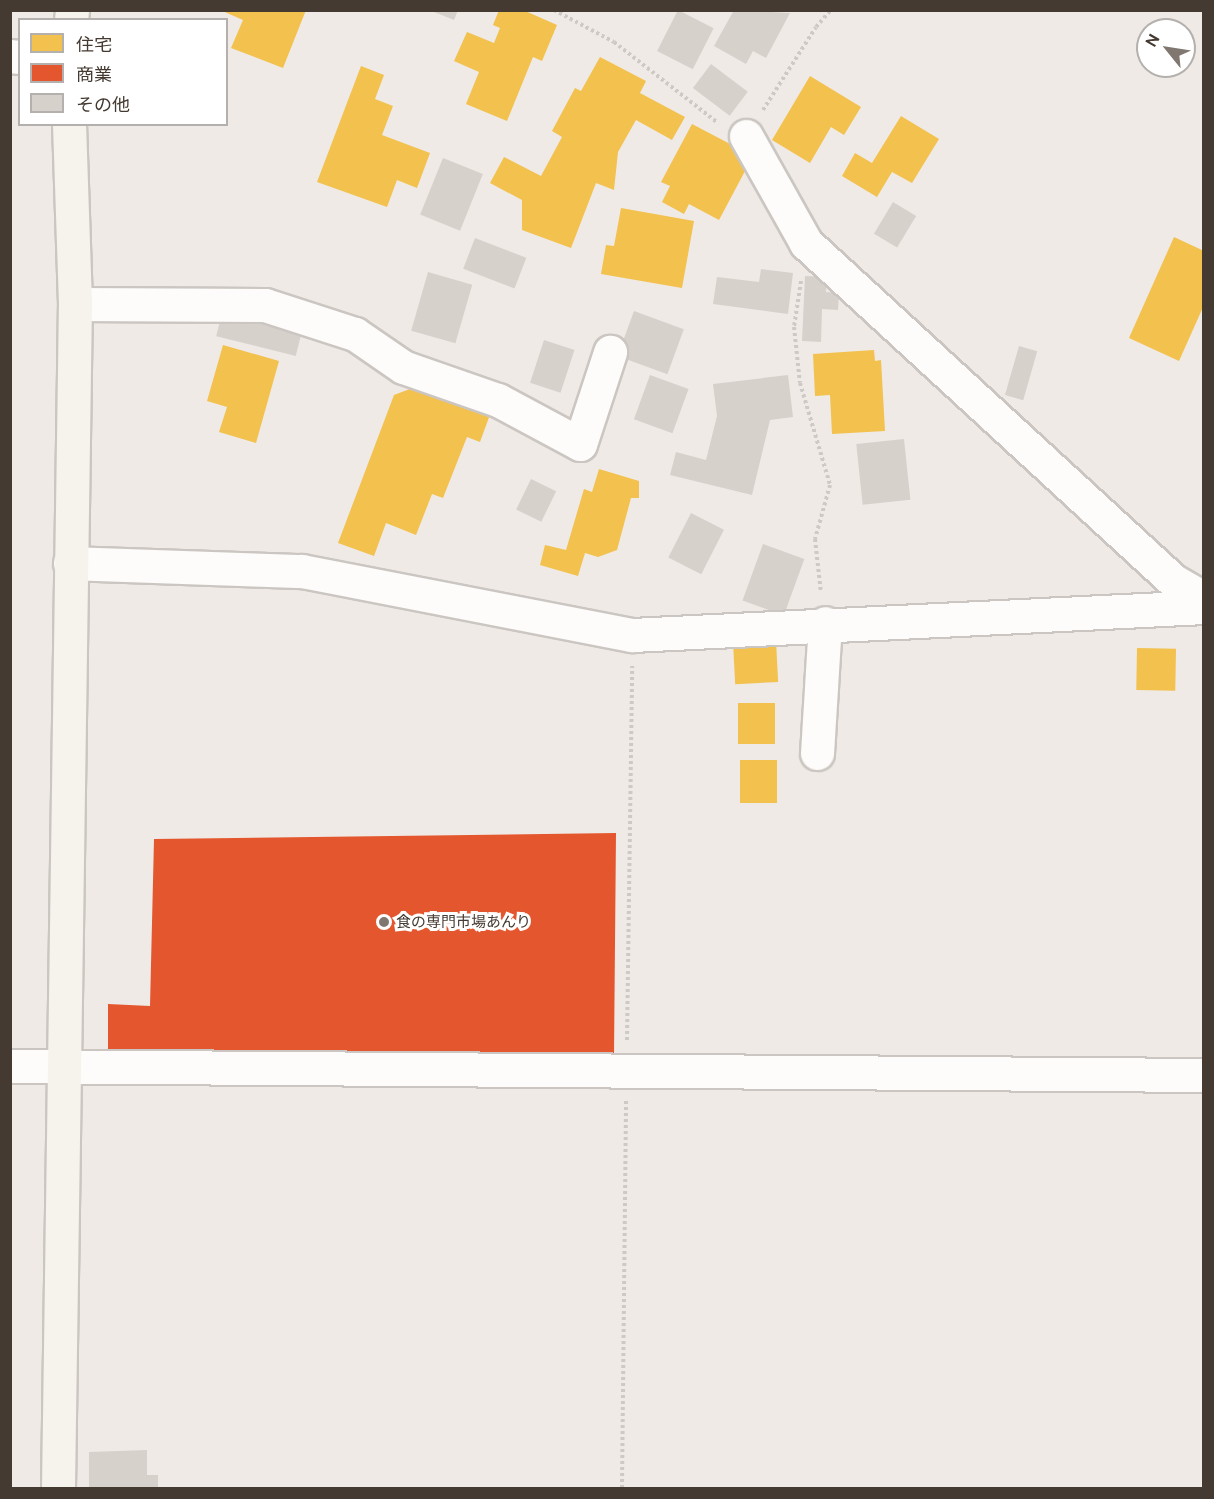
<!DOCTYPE html>
<meta charset="utf-8">
<style>
body{margin:0}
#map{position:relative;width:1214px;height:1499px;overflow:hidden;background:#efeae5;font-family:Ubuntu,"Noto Sans JP",sans-serif}
div>[style]{position:absolute}
.homes>*{inset:0;background:#f2c14e;transform-origin:0 0}
.shops>*{inset:0;background:#e4572e}
.building>*{inset:0;background:#d7d1cc;transform-origin:0 0}
.path>*{height:4px;margin-top:-2px;transform-origin:0;background:repeating-linear-gradient(90deg,#cdc9c5 0 3px,transparent 0 6px)}
.roads{filter:drop-shadow(2px 0 #cbc6c1) drop-shadow(-2px 0 #cbc6c1) drop-shadow(0 2px #cbc6c1) drop-shadow(0 -2px #cbc6c1)}
.street>*{height:33px;margin:-16.5px;padding:0 16.5px;transform-origin:16.5px;border-radius:16.5px;background:#fdfcfb}
.secondary>*{height:33px;margin:-16.5px;padding:0 16.5px;transform-origin:16.5px;border-radius:16.5px;background:#f6f2ec}
.dots>*{width:16px;height:16px;translate:-50% -50%;box-sizing:border-box;border:3px solid #fff;border-radius:50%}
span{translate:-50% -50%;white-space:nowrap;text-align:center;line-height:1.15;-webkit-text-stroke:6px #fff;paint-order:stroke}
.poi-label{font-size:15px;color:#443a31}
.left{translate:0 -50%;text-align:left}
.frame{position:absolute;inset:0;border:12px solid #443a31;pointer-events:none}
.legend{position:absolute;left:18px;top:18px;width:210px;height:108px;box-sizing:border-box;background:#fff;border:2px solid #b4b0ad;margin:0;padding:8px 10px;list-style:none;font-size:18px;color:#443a31}
.legend li{display:flex;align-items:center;gap:12px;height:30px}
.legend b{width:30px;border:2px solid #b4b0ad}
.north{position:absolute;left:1136px;top:18px;width:60px;height:60px;box-sizing:border-box;background:#fff;border:2px solid #b4b0ad;border-radius:50%;rotate:300deg;font-size:16px;font-weight:700;line-height:24px;text-align:center;color:#443a31}
.north::after{content:'';display:block;margin:auto;width:21px;height:27px;background:#807870;clip-path:polygon(50% 0,100% 100%,50% 72%,0 100%)}
</style>
<div id="map">
<div class="homes">
<i style="clip-path:polygon(220px 10px,306px 10px,283px 68px,231px 48px,243px 20px)"></i>
<i style="clip-path:polygon(499px 10px,523px 10px,557px 25px,542px 61px,533px 57px,507px 121px,466px 104px,479px 72px,454px 61px,467px 32px,494px 43px,500px 28px,493px 25px)"></i>
<i style="clip-path:polygon(600px 57px,646px 81px,640px 93px,685px 117px,672px 140px,636px 120px,618px 152px,614px 190px,596px 183px,571px 248px,522px 230px,522px 200px,490px 183px,504px 157px,541px 176px,562px 137px,552px 131px,575px 88px,581px 91px)"></i>
<i style="clip-path:polygon(361px 66px,384px 75px,375px 99px,393px 106px,382px 135px,430px 153px,417px 188px,397px 180px,387px 207px,317px 182px)"></i>
<i style="clip-path:polygon(810px 76px,861px 107px,844px 135px,831px 127px,810px 163px,772px 140px)"></i>
<i style="clip-path:polygon(901px 116px,939px 139px,912px 183px,892px 172px,877px 197px,842px 176px,855px 153px,872px 163px)"></i>
<i style="clip-path:polygon(692px 124px,753px 156px,719px 220px,689px 204px,684px 214px,662px 202px,670px 186px,661px 182px)"></i>
<i style="clip-path:polygon(621px 208px,694px 221px,682px 288px,601px 274px,606px 245px,614px 246px)"></i>
<i style="clip-path:polygon(1174px 237px,1204px 251px,1204px 305px,1179px 361px,1129px 338px)"></i>
<i style="clip-path:polygon(223px 345px,279px 361px,256px 443px,219px 432px,227px 407px,207px 401px)"></i>
<i style="clip-path:polygon(874px 350px,875px 361px,881px 360px,885px 431px,832px 434px,830px 395px,815px 396px,813px 354px)"></i>
<i style="clip-path:polygon(423px 384px,492px 409px,480px 442px,467px 437px,443px 498px,432px 494px,416px 535px,386px 523px,374px 556px,338px 543px,394px 395px)"></i>
<i style="clip-path:polygon(599px 469px,639px 481px,639px 498px,631px 498px,617px 550px,598px 557px,585px 553px,578px 576px,540px 565px,545px 545px,566px 550px,584px 489px,592px 492px)"></i>
<i style="left:776px;top:641px;width:41px;height:43px;rotate:87deg"></i>
<i style="left:1137px;top:648px;width:39px;height:42px;rotate:1deg"></i>
<i style="left:738px;top:703px;width:37px;height:41px"></i>
<i style="left:740px;top:760px;width:37px;height:43px"></i>
</div>
<div class="shops">
<i style="clip-path:polygon(616px 833px,614px 1056px,108px 1049px,108px 1004px,150px 1006px,154px 839px)"></i>
</div>
<div class="building">
<i style="clip-path:polygon(429px 10px,458px 10px,454px 20px)"></i>
<i style="left:678px;top:10px;width:40px;height:46px;rotate:27deg"></i>
<i style="clip-path:polygon(734px 10px,790px 13px,766px 58px,753px 51px,746px 64px,714px 46px)"></i>
<i style="left:711px;top:64px;width:46px;height:30px;rotate:37deg"></i>
<i style="left:443px;top:158px;width:43px;height:61px;rotate:22deg"></i>
<i style="left:893px;top:202px;width:27px;height:37px;rotate:31deg"></i>
<i style="left:475px;top:238px;width:55px;height:33px;rotate:21deg"></i>
<i style="clip-path:polygon(761px 269px,793px 273px,788px 314px,713px 304px,717px 277px,759px 282px)"></i>
<i style="left:428px;top:272px;width:46px;height:61px;rotate:16deg"></i>
<i style="clip-path:polygon(805px 276px,827px 277px,826px 292px,839px 293px,838px 310px,822px 309px,821px 342px,802px 341px)"></i>
<i style="left:223px;top:309px;width:82px;height:28px;rotate:14deg"></i>
<i style="left:634px;top:311px;width:53px;height:48px;rotate:20deg"></i>
<i style="left:544px;top:340px;width:32px;height:45px;rotate:18deg"></i>
<i style="left:1019px;top:346px;width:19px;height:51px;rotate:16deg"></i>
<i style="left:650px;top:375px;width:41px;height:47px;rotate:20deg"></i>
<i style="clip-path:polygon(788px 375px,793px 417px,770px 420px,752px 495px,670px 475px,676px 452px,706px 460px,717px 416px,713px 384px)"></i>
<i style="left:904px;top:439px;width:61px;height:48px;rotate:84deg"></i>
<i style="left:531px;top:479px;width:28px;height:34px;rotate:26deg"></i>
<i style="left:691px;top:513px;width:37px;height:50px;rotate:27deg"></i>
<i style="left:763px;top:544px;width:44px;height:60px;rotate:20deg"></i>
<i style="clip-path:polygon(147px 1450px,147px 1475px,158px 1475px,158px 1488px,89px 1488px,89px 1452px)"></i>
</div>
<div class="path">
<i style="left:554px;top:10px;width:68px;rotate:28.1deg"></i>
<i style="left:614px;top:42px;width:132px;rotate:37.9deg"></i>
<i style="left:763px;top:110px;width:98px;rotate:-57.4deg"></i>
<i style="left:816px;top:27px;width:23px;rotate:-49deg"></i>
<i style="left:801px;top:281px;width:47px;rotate:98.7deg"></i>
<i style="left:794px;top:327px;width:56px;rotate:83.9deg"></i>
<i style="left:800px;top:383px;width:106px;rotate:73.6deg"></i>
<i style="left:830px;top:485px;width:56px;rotate:105.5deg"></i>
<i style="left:815px;top:539px;width:54px;rotate:83.7deg"></i>
<i style="left:627px;top:1040px;width:374px;rotate:-89.2deg"></i>
<i style="left:622px;top:1488px;width:387px;rotate:-89.4deg"></i>
</div>
<div class="roads">
<div class="street">
<i style="left:10px;top:56px;width:10px;rotate:6deg"></i>
<i style="left:746px;top:136px;width:123px;rotate:60.7deg"></i>
<i style="left:806px;top:243px;width:500px;rotate:42.6deg"></i>
<i style="left:1174px;top:581px;width:34px;rotate:30deg"></i>
<i style="left:75px;top:304px;width:190px;rotate:0.3deg"></i>
<i style="left:265px;top:305px;width:95px;rotate:17.9deg"></i>
<i style="left:355px;top:334px;width:58px;rotate:34.5deg"></i>
<i style="left:403px;top:367px;width:101px;rotate:19.2deg"></i>
<i style="left:498px;top:400px;width:93px;rotate:28.2deg"></i>
<i style="left:580px;top:444px;width:97px;rotate:-71.9deg"></i>
<i style="left:70px;top:563px;width:232px;rotate:2deg"></i>
<i style="left:302px;top:571px;width:336px;rotate:11deg"></i>
<i style="left:632px;top:635px;width:573px;rotate:-2.8deg"></i>
<i style="left:817px;top:753px;width:130px;rotate:-86.5deg"></i>
<i style="left:10px;top:1066px;width:1194px;rotate:0.43deg"></i>
</div>
<div class="secondary">
<i style="left:71px;top:20px;width:10px;rotate:-84deg"></i>
<i style="left:58px;top:1488px;width:1184px;rotate:-89.18deg"></i>
<i style="left:75px;top:304px;width:180px;rotate:-91.9deg"></i>
</div>
</div>
<div class="dots">
<i style="left:384px;top:922px;background:#807870"></i>
</div>
<div class="poi-label">
<span class="left" style="left:396px;top:922px">食の専門市場あんり</span>
</div>
<div class="frame"></div>
<ul class="legend">
<li><b style="height:16px;background:#f2c14e"></b>住宅</li>
<li><b style="height:16px;background:#e4572e"></b>商業</li>
<li><b style="height:16px;background:#d7d1cc"></b>その他</li>
</ul>
<div class="north">N</div>
</div>
